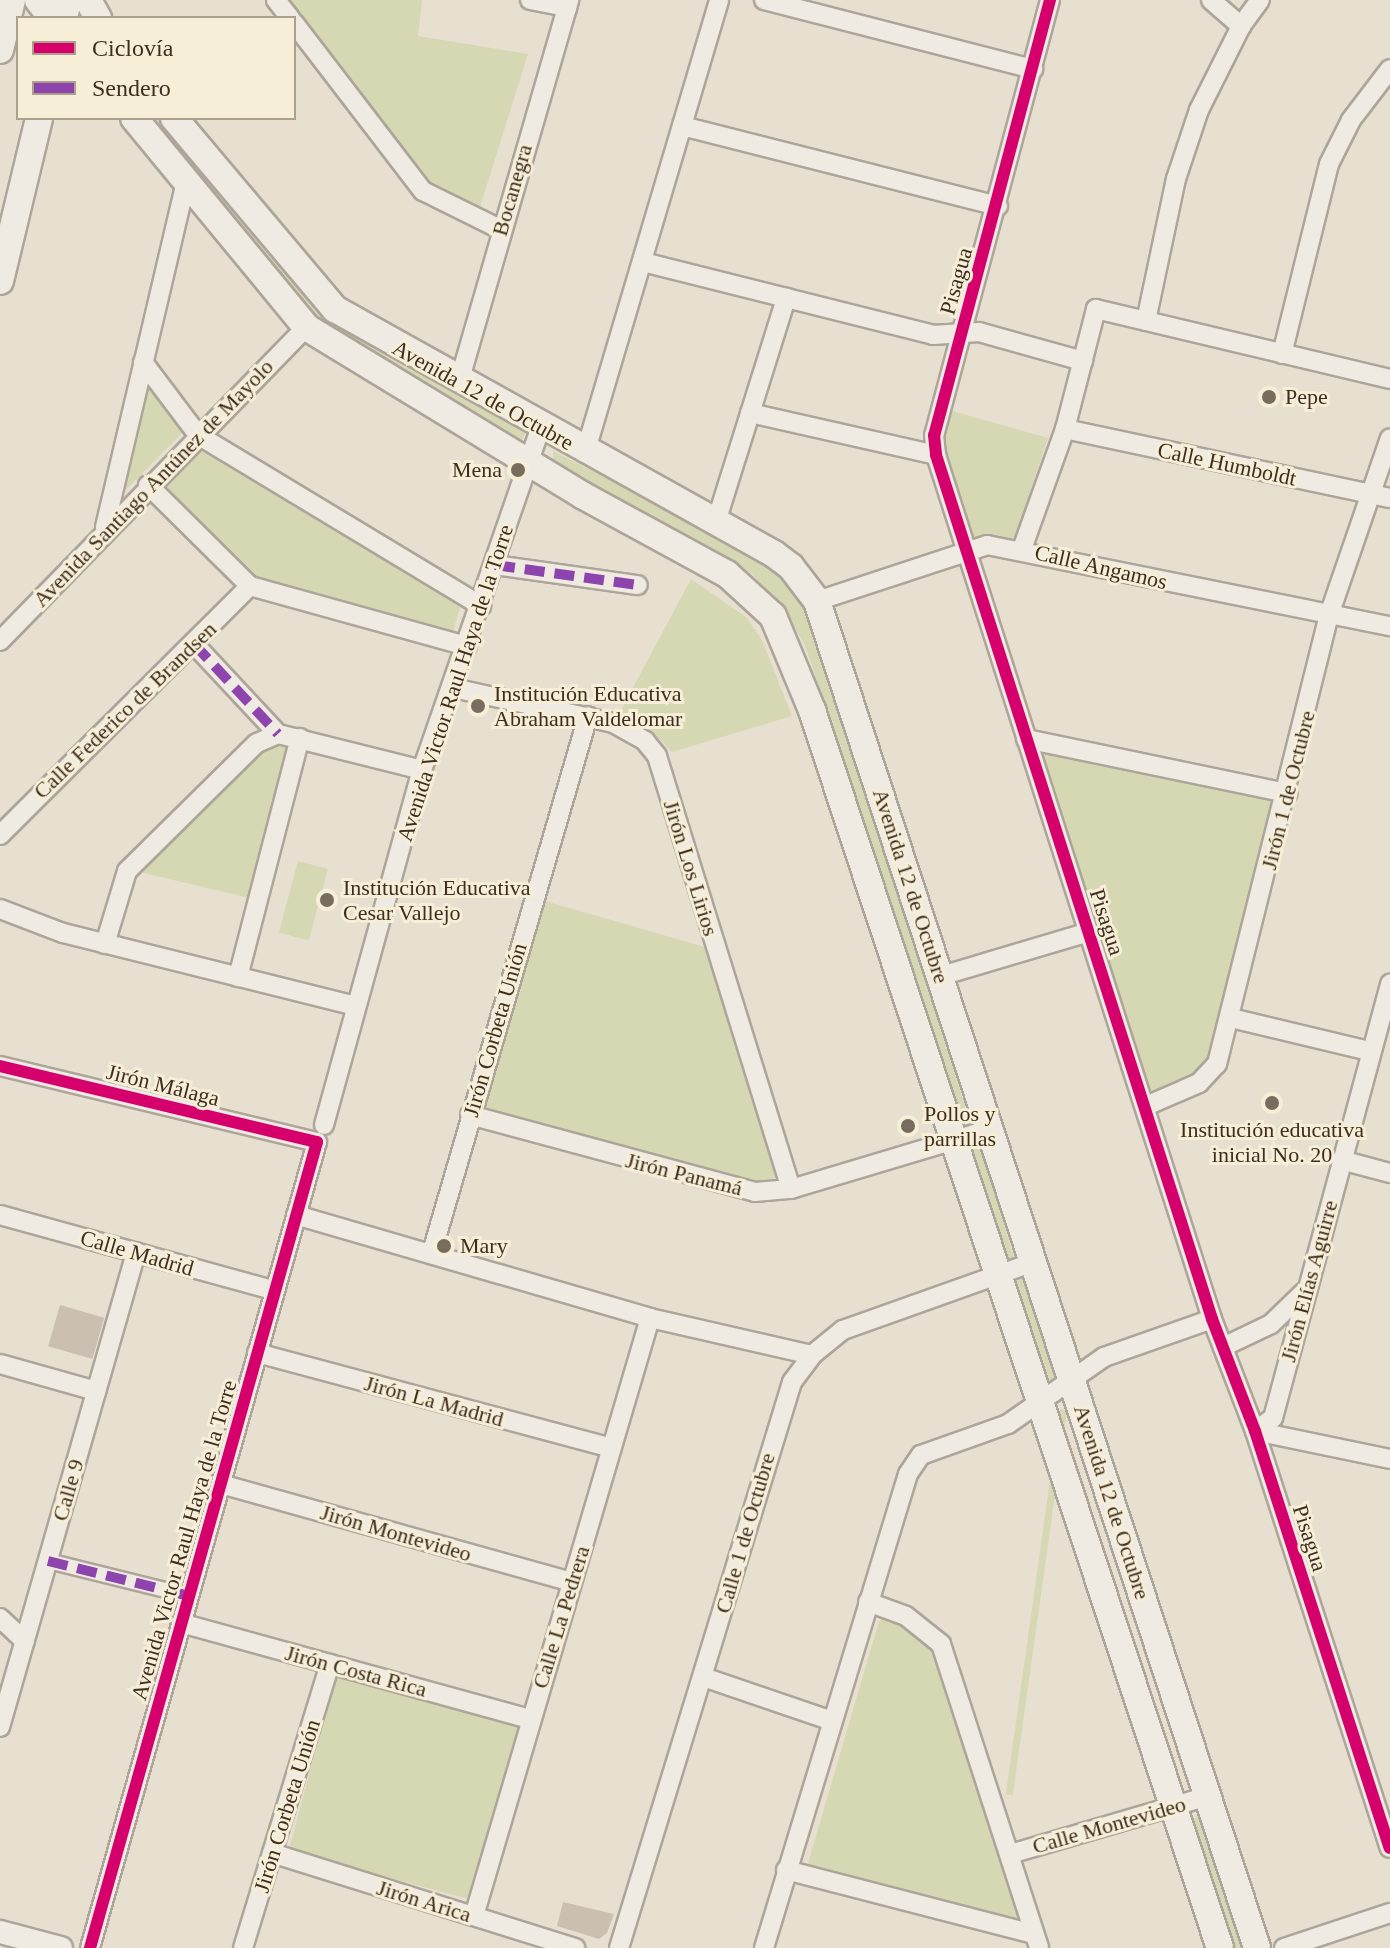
<!DOCTYPE html>
<meta charset="utf-8">
<style>
body{margin:0}
#map{position:relative;width:1390px;height:1948px;overflow:hidden;background:#e7e0d1;font-family:"Times New Roman",serif}
div>[style]{position:absolute}
.green>*{inset:0;background:#d6d7b3;transform-origin:0 0}
.building>*{inset:0;background:#cbbfb2;transform-origin:0 0}
.roads{filter:drop-shadow(2px 0 #ada599) drop-shadow(-2px 0 #ada599) drop-shadow(0 2px #ada599) drop-shadow(0 -2px #ada599)}
.pedestrian>*{height:14px;margin:-7px;padding:0 7px;transform-origin:7px;border-radius:7px;background:#efebe3}
.minor>*{height:18px;margin:-9px;padding:0 9px;transform-origin:9px;border-radius:9px;background:#efebe3}
.tertiary>*{height:22px;margin:-11px;padding:0 11px;transform-origin:11px;border-radius:11px;background:#efebe3}
.secondary>*{height:26px;margin:-13px;padding:0 13px;transform-origin:13px;border-radius:13px;background:#efebe3}
.quiet>*{height:10px;margin-top:-5px;transform-origin:0;background:repeating-linear-gradient(90deg,#8e44ad 0 20px,transparent 0 30px)}
.cycleway>*{height:12px;margin:-6px;padding:0 6px;transform-origin:6px;border-radius:6px;background:#d6006c}
.dots>*{width:22px;height:22px;translate:-50% -50%;box-sizing:border-box;border:4px solid #f7eed8;border-radius:50%}
span{translate:-50% -50%;white-space:nowrap;text-align:center;line-height:1.15;-webkit-text-stroke:6px #f7eed8;paint-order:stroke}
.street-label{font-size:22px;color:#3d2e20}
.poi-label{font-size:22px;color:#3d2e20}
.left{translate:0 -50%;text-align:left}
.right{translate:-100% -50%;text-align:right}
.legend{position:absolute;left:16px;top:16px;width:280px;height:104px;box-sizing:border-box;background:#f7eed8;border:2px solid #ada18e;margin:0;padding:10px 14px;list-style:none;font-size:24px;color:#3d2e20}
.legend li{display:flex;align-items:center;gap:16px;height:40px}
.legend b{width:40px;border:2px solid #ada18e}
</style>
<div id="map">
<div class="green">
<i style="clip-path:polygon(285px 0,422px 0,418px 36px,528px 54px,480px 207px,432px 188px)"></i>
<i style="clip-path:polygon(146px 118px,162px 118px,329px 317px,525px 433px,521px 443px,323px 326px,300px 306px)"></i>
<i style="clip-path:polygon(149px 388px,184px 431px,124px 492px)"></i>
<i style="clip-path:polygon(952px 411px,1048px 438px,1015px 538px,966px 542px,944px 442px)"></i>
<i style="clip-path:polygon(193px 446px,460px 607px,452px 635px,249px 577px,157px 486px)"></i>
<i style="clip-path:polygon(553px 451px,762px 557px,802px 594px,972px 1128px,965px 1126px,805px 645px,783px 608px,752px 574px,720px 552px,553px 464px)"></i>
<i style="clip-path:polygon(691px 579px,746px 617px,762px 640px,792px 716px,672px 752px,650px 729px,620px 712px)"></i>
<i style="clip-path:polygon(268px 745px,289px 748px,249px 898px,140px 872px)"></i>
<i style="clip-path:polygon(1047px 749px,1278px 799px,1212px 1059px,1196px 1078px,1161px 1094px,1147px 1088px,1043px 759px)"></i>
<i style="left:298px;top:861px;width:31px;height:74px;rotate:15deg"></i>
<i style="clip-path:polygon(538px 899px,705px 947px,777px 1169px,775px 1178px,761px 1182px,483px 1110px)"></i>
<i style="clip-path:polygon(973px 1142px,980px 1144px,1015px 1261px,1008px 1260px,970px 1150px)"></i>
<i style="clip-path:polygon(1014px 1278px,1024px 1278px,1056px 1375px,1050px 1381px)"></i>
<i style="left:1060px;top:1409px;width:7px;height:389px;rotate:8deg"></i>
<i style="clip-path:polygon(887px 1617px,915px 1626px,938px 1656px,1024px 1916px,1012px 1924px,806px 1870px,879px 1621px)"></i>
<i style="left:336px;top:1674px;width:195px;height:183px;rotate:15deg"></i>
<i style="clip-path:polygon(1198px 1816px,1202px 1819px,1245px 1948px,1233px 1948px,1191px 1820px)"></i>
</div>
<div class="building">
<i style="left:60px;top:1305px;width:46px;height:43px;rotate:16deg"></i>
<i style="clip-path:polygon(563px 1902px,614px 1914px,607px 1933px,599px 1939px,557px 1926px)"></i>
</div>
<div class="roads">
<div class="pedestrian">
<i style="left:48px;top:1561px;width:145px;rotate:13.9deg"></i>
</div>
<div class="minor">
<i style="left:276px;top:0;width:23px;rotate:52deg"></i>
<i style="left:530px;top:0;width:38px;rotate:11deg"></i>
<i style="left:764px;top:0;width:278px;rotate:14.4deg"></i>
<i style="left:1050px;top:0;width:450px;rotate:104.9deg"></i>
<i style="left:934px;top:435px;width:20px;rotate:84deg"></i>
<i style="left:936px;top:455px;width:907px;rotate:72.28deg"></i>
<i style="left:1212px;top:1319px;width:120px;rotate:69deg"></i>
<i style="left:1255px;top:1431px;width:438px;rotate:72.1deg"></i>
<i style="left:1211px;top:0;width:40px;rotate:41deg"></i>
<i style="left:294px;top:23px;width:212px;rotate:52.5deg"></i>
<i style="left:423px;top:191px;width:86px;rotate:26.3deg"></i>
<i style="left:682px;top:126px;width:326px;rotate:14.2deg"></i>
<i style="left:643px;top:262px;width:299px;rotate:14.1deg"></i>
<i style="left:933px;top:335px;width:46px;rotate:-3.7deg"></i>
<i style="left:979px;top:332px;width:108px;rotate:15.6deg"></i>
<i style="left:1146px;top:321px;width:145px;rotate:-78.1deg"></i>
<i style="left:1176px;top:179px;width:73px;rotate:-71.6deg"></i>
<i style="left:1199px;top:110px;width:94px;rotate:-63.4deg"></i>
<i style="left:1241px;top:26px;width:32px;rotate:-54deg"></i>
<i style="left:1282px;top:354px;width:196px;rotate:-76.1deg"></i>
<i style="left:1329px;top:164px;width:49px;rotate:-63.4deg"></i>
<i style="left:1351px;top:120px;width:64px;rotate:-52.6deg"></i>
<i style="left:143px;top:362px;width:91px;rotate:53deg"></i>
<i style="left:198px;top:435px;width:331px;rotate:31.1deg"></i>
<i style="left:459px;top:382px;width:398px;rotate:-73.9deg"></i>
<i style="left:750px;top:413px;width:191px;rotate:12.7deg"></i>
<i style="left:1065px;top:429px;width:332px;rotate:12deg"></i>
<i style="left:585px;top:453px;width:472px;rotate:-73.5deg"></i>
<i style="left:148px;top:485px;width:144px;rotate:44.7deg"></i>
<i style="left:250px;top:586px;width:225px;rotate:15.5deg"></i>
<i style="left:716px;top:522px;width:235px;rotate:-72.6deg"></i>
<i style="left:105px;top:527px;width:354px;rotate:-76.8deg"></i>
<i style="left:1022px;top:549px;width:127px;rotate:-70.3deg"></i>
<i style="left:1065px;top:429px;width:124px;rotate:-75.5deg"></i>
<i style="left:1096px;top:309px;width:302px;rotate:13.4deg"></i>
<i style="left:495px;top:565px;width:144px;rotate:8deg"></i>
<i style="left:817px;top:601px;width:179px;rotate:-18.2deg"></i>
<i style="left:987px;top:545px;width:411px;rotate:11.4deg"></i>
<i style="left:0;top:641px;width:438px;rotate:-45.7deg"></i>
<i style="left:194px;top:644px;width:123px;rotate:47deg"></i>
<i style="left:453px;top:688px;width:164px;rotate:12.3deg"></i>
<i style="left:613px;top:723px;width:37px;rotate:29deg"></i>
<i style="left:645px;top:741px;width:19px;rotate:51deg"></i>
<i style="left:657px;top:756px;width:453px;rotate:72.8deg"></i>
<i style="left:1026px;top:739px;width:267px;rotate:11.7deg"></i>
<i style="left:0;top:835px;width:353px;rotate:-44.9deg"></i>
<i style="left:0;top:909px;width:67px;rotate:20.9deg"></i>
<i style="left:63px;top:933px;width:301px;rotate:14deg"></i>
<i style="left:105px;top:944px;width:76px;rotate:-73.2deg"></i>
<i style="left:127px;top:871px;width:182px;rotate:-44.6deg"></i>
<i style="left:257px;top:743px;width:23px;rotate:-23deg"></i>
<i style="left:278px;top:734px;width:148px;rotate:14deg"></i>
<i style="left:941px;top:976px;width:154px;rotate:-16.6deg"></i>
<i style="left:238px;top:977px;width:247px;rotate:-75.5deg"></i>
<i style="left:1231px;top:1018px;width:143px;rotate:13.4deg"></i>
<i style="left:0;top:1066px;width:326px;rotate:13.5deg"></i>
<i style="left:317px;top:1142px;width:837px;rotate:105.73deg"></i>
<i style="left:1146px;top:1106px;width:58px;rotate:-23.5deg"></i>
<i style="left:1199px;top:1083px;width:26px;rotate:-47deg"></i>
<i style="left:1217px;top:1064px;width:460px;rotate:-76deg"></i>
<i style="left:1328px;top:618px;width:190px;rotate:-71deg"></i>
<i style="left:470px;top:1115px;width:295px;rotate:15.1deg"></i>
<i style="left:755px;top:1192px;width:36px;rotate:-5deg"></i>
<i style="left:791px;top:1189px;width:209px;rotate:-16.7deg"></i>
<i style="left:324px;top:1125px;width:368px;rotate:-74.6deg"></i>
<i style="left:422px;top:770px;width:363px;rotate:-70.9deg"></i>
<i style="left:1341px;top:1160px;width:51px;rotate:14.9deg"></i>
<i style="left:0;top:1215px;width:285px;rotate:15.4deg"></i>
<i style="left:296px;top:1215px;width:369px;rotate:16.2deg"></i>
<i style="left:650px;top:1318px;width:166px;rotate:12.9deg"></i>
<i style="left:432px;top:1252px;width:558px;rotate:-73.77deg"></i>
<i style="left:1223px;top:1347px;width:53px;rotate:-25.6deg"></i>
<i style="left:1271px;top:1324px;width:46px;rotate:-44.1deg"></i>
<i style="left:257px;top:1353px;width:367px;rotate:15deg"></i>
<i style="left:0;top:1364px;width:100px;rotate:15.7deg"></i>
<i style="left:1255px;top:1431px;width:22px;rotate:-36deg"></i>
<i style="left:1273px;top:1418px;width:450px;rotate:-74.9deg"></i>
<i style="left:1255px;top:1431px;width:138px;rotate:11.7deg"></i>
<i style="left:221px;top:1484px;width:364px;rotate:15.6deg"></i>
<i style="left:868px;top:1602px;width:40px;rotate:20.2deg"></i>
<i style="left:906px;top:1616px;width:45px;rotate:38.7deg"></i>
<i style="left:941px;top:1644px;width:319px;rotate:72.1deg"></i>
<i style="left:0;top:1618px;width:34px;rotate:43deg"></i>
<i style="left:181px;top:1623px;width:362px;rotate:15.4deg"></i>
<i style="left:703px;top:1677px;width:136px;rotate:18.8deg"></i>
<i style="left:0;top:1727px;width:494px;rotate:-74deg"></i>
<i style="left:272px;top:1853px;width:318px;rotate:17.4deg"></i>
<i style="left:1010px;top:1854px;width:206px;rotate:-16.3deg"></i>
<i style="left:786px;top:1870px;width:256px;rotate:14.5deg"></i>
<i style="left:474px;top:1916px;width:623px;rotate:-73.6deg"></i>
<i style="left:243px;top:1948px;width:297px;rotate:-73deg"></i>
<i style="left:619px;top:1948px;width:592px;rotate:-73deg"></i>
<i style="left:792px;top:1382px;width:34px;rotate:-53deg"></i>
<i style="left:812px;top:1355px;width:40px;rotate:-39deg"></i>
<i style="left:843px;top:1330px;width:203px;rotate:-19.6deg"></i>
<i style="left:764px;top:1948px;width:495px;rotate:-73.1deg"></i>
<i style="left:908px;top:1474px;width:23px;rotate:-56deg"></i>
<i style="left:921px;top:1455px;width:92px;rotate:-19.6deg"></i>
<i style="left:1008px;top:1424px;width:117px;rotate:-34.9deg"></i>
<i style="left:1104px;top:1357px;width:114px;rotate:-19.4deg"></i>
<i style="left:1284px;top:1948px;width:112px;rotate:-18.3deg"></i>
</div>
<div class="tertiary">
<i style="left:0;top:1932px;width:63px;rotate:14.7deg"></i>
</div>
<div class="secondary">
<i style="left:38px;top:0;width:23px;rotate:52deg"></i>
<i style="left:88px;top:0;width:21px;rotate:61deg"></i>
<i style="left:64px;top:18px;width:18px;rotate:-77deg"></i>
<i style="left:0;top:50px;width:51px;rotate:-76.5deg"></i>
<i style="left:134px;top:118px;width:271px;rotate:50.5deg"></i>
<i style="left:306px;top:327px;width:323px;rotate:31.3deg"></i>
<i style="left:582px;top:495px;width:165px;rotate:28.6deg"></i>
<i style="left:727px;top:574px;width:62px;rotate:42.4deg"></i>
<i style="left:773px;top:616px;width:102px;rotate:67.5deg"></i>
<i style="left:812px;top:710px;width:1303px;rotate:71.76deg"></i>
<i style="left:174px;top:118px;width:250px;rotate:49.9deg"></i>
<i style="left:335px;top:309px;width:503px;rotate:29.17deg"></i>
<i style="left:774px;top:554px;width:21px;rotate:37deg"></i>
<i style="left:791px;top:567px;width:43px;rotate:52.6deg"></i>
<i style="left:817px;top:601px;width:1417px;rotate:71.91deg"></i>
<i style="left:0;top:281px;width:168px;rotate:-76.5deg"></i>
</div>
</div>
<div class="quiet">
<i style="left:495px;top:565px;width:144px;rotate:8deg"></i>
<i style="left:194px;top:644px;width:123px;rotate:47deg"></i>
<i style="left:48px;top:1561px;width:145px;rotate:13.9deg"></i>
</div>
<div class="cycleway">
<i style="left:1050px;top:0;width:450px;rotate:104.9deg"></i>
<i style="left:934px;top:435px;width:20px;rotate:84deg"></i>
<i style="left:936px;top:455px;width:907px;rotate:72.28deg"></i>
<i style="left:1212px;top:1319px;width:120px;rotate:69deg"></i>
<i style="left:1255px;top:1431px;width:438px;rotate:72.1deg"></i>
<i style="left:0;top:1066px;width:326px;rotate:13.5deg"></i>
<i style="left:317px;top:1142px;width:837px;rotate:105.73deg"></i>
</div>
<div class="dots">
<i style="left:1269px;top:397px;background:#786c5e"></i>
<i style="left:518px;top:470px;background:#786c5e"></i>
<i style="left:478px;top:706px;background:#786c5e"></i>
<i style="left:327px;top:900px;background:#786c5e"></i>
<i style="left:1272px;top:1103px;background:#786c5e"></i>
<i style="left:908px;top:1126px;background:#786c5e"></i>
<i style="left:444px;top:1246px;background:#786c5e"></i>
</div>
<div class="street-label">
<span style="left:512px;top:190px;rotate:-74deg">Bocanegra</span>
<span style="left:956px;top:281px;rotate:-74deg">Pisagua</span>
<span style="left:483px;top:395px;rotate:29deg">Avenida 12 de Octubre</span>
<span style="left:1227px;top:464px;rotate:12deg">Calle Humboldt</span>
<span style="left:153px;top:483px;rotate:-46deg">Avenida Santiago Antúnez de Mayolo</span>
<span style="left:1101px;top:567px;rotate:13deg">Calle Angamos</span>
<span style="left:455px;top:683px;rotate:-72deg">Avenida Victor Raul Haya de la Torre</span>
<span style="left:125px;top:710px;rotate:-44deg">Calle Federico de Brandsen</span>
<span style="left:1288px;top:790px;rotate:-76deg">Jirón 1 de Octubre</span>
<span style="left:691px;top:868px;rotate:73deg">Jirón Los Lirios</span>
<span style="left:911px;top:886px;rotate:72deg">Avenida 12 de Octubre</span>
<span style="left:1107px;top:922px;rotate:72deg">Pisagua</span>
<span style="left:495px;top:1030px;rotate:-74deg">Jirón Corbeta Unión</span>
<span style="left:163px;top:1085px;rotate:14deg">Jirón Málaga</span>
<span style="left:684px;top:1174px;rotate:14deg">Jirón Panamá</span>
<span style="left:137px;top:1253px;rotate:16deg">Calle Madrid</span>
<span style="left:1309px;top:1281px;rotate:-75deg">Jirón Elías Aguirre</span>
<span style="left:434px;top:1401px;rotate:15deg">Jirón La Madrid</span>
<span style="left:68px;top:1490px;rotate:-74deg">Calle 9</span>
<span style="left:1112px;top:1502px;rotate:72deg">Avenida 12 de Octubre</span>
<span style="left:396px;top:1533px;rotate:16deg">Jirón Montevideo</span>
<span style="left:745px;top:1533px;rotate:-74deg">Calle 1 de Octubre</span>
<span style="left:1310px;top:1538px;rotate:72deg">Pisagua</span>
<span style="left:184px;top:1540px;rotate:-74deg">Avenida Victor Raul Haya de la Torre</span>
<span style="left:561px;top:1617px;rotate:-73deg">Calle La Pedrera</span>
<span style="left:356px;top:1671px;rotate:15deg">Jirón Costa Rica</span>
<span style="left:287px;top:1806px;rotate:-73deg">Jirón Corbeta Unión</span>
<span style="left:1109px;top:1825px;rotate:-16deg">Calle Montevideo</span>
<span style="left:424px;top:1901px;rotate:17deg">Jirón Arica</span>
</div>
<div class="poi-label">
<span class="left" style="left:1285px;top:397px">Pepe</span>
<span class="right" style="left:502px;top:470px">Mena</span>
<span class="left" style="left:494px;top:706px">Institución Educativa<br>Abraham Valdelomar</span>
<span class="left" style="left:343px;top:900px">Institución Educativa<br>Cesar Vallejo</span>
<span class="left" style="left:924px;top:1126px">Pollos y<br>parrillas</span>
<span style="left:1272px;top:1142px">Institución educativa<br>inicial No. 20</span>
<span class="left" style="left:460px;top:1246px">Mary</span>
</div>
<ul class="legend">
<li><b style="height:10px;background:#d6006c"></b>Ciclovía</li>
<li><b style="height:10px;background:#8e44ad"></b>Sendero</li>
</ul>
</div>
